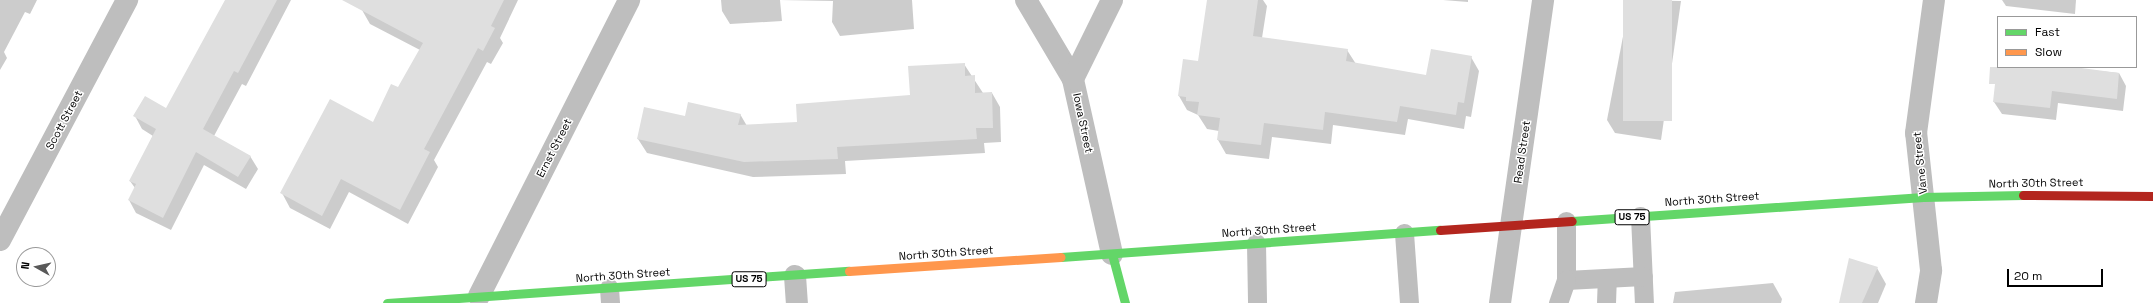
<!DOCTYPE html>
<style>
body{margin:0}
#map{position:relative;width:2153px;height:303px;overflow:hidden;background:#fff;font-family:"Space Grotesk",sans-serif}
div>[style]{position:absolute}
.shadow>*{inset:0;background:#0003}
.building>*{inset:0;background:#dfdfdf;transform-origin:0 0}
.lane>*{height:19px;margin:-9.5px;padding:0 9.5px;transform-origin:9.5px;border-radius:9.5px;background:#bebebe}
.street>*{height:22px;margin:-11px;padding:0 11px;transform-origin:11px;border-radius:11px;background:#bebebe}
.fast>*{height:9px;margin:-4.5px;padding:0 4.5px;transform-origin:4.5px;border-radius:4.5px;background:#63d668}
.slow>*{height:9px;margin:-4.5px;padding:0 4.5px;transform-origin:4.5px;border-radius:4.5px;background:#ff974d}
.jam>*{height:9px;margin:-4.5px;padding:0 4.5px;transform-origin:4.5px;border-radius:4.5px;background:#b3261e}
span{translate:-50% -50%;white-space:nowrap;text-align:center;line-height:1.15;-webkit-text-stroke:3px #fff;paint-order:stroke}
.shield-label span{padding:1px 3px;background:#fff;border:1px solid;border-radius:3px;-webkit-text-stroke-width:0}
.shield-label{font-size:10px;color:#000;font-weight:700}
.street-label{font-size:11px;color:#000}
.legend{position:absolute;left:1997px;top:16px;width:140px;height:52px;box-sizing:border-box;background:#fff;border:1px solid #999;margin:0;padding:5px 7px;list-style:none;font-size:12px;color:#000}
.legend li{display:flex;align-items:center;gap:8px;height:20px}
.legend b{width:20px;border:1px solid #999}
.north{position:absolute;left:16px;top:247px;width:40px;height:40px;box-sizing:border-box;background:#fff;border:1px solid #999;border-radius:50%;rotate:278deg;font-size:11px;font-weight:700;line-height:16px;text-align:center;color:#000}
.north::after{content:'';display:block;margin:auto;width:14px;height:18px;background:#595959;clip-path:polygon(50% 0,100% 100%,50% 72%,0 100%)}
.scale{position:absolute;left:2007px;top:269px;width:96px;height:18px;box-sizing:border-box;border:2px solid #000;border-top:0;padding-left:5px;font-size:12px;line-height:14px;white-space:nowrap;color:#000;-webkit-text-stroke:3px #fff;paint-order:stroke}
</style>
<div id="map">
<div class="shadow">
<i style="clip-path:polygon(0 0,37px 0,30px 14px,25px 12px,4px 52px,7px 58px,0 70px)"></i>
<i style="clip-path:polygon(226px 0,291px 0,246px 86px,242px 84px,214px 136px,250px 156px,258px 169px,246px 189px,204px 165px,171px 230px,136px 213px,129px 200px,135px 188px,130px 181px,153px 136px,142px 129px,135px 116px,167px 109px)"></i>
<i style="clip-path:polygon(368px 0,518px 0,500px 38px,503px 43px,491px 64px,487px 62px,434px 160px,438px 167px,408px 224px,349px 192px,330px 229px,290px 208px,282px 193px,374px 124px,399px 89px,420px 50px,370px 24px,362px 10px)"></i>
<i style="clip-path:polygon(721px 0,912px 0,914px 29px,840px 36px,832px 22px,833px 1px,780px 0,782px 21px,730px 24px,722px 11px)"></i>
<i style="clip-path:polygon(1208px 0,1263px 0,1267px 6px,1262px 38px,1347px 50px,1356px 64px,1427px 76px,1471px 57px,1479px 71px,1471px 117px,1466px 116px,1464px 129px,1408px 119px,1405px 135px,1333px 125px,1331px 144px,1272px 137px,1269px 159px,1226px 154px,1218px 140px,1219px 131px,1207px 129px,1198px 115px,1187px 110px,1179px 96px,1199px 62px)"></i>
<i style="clip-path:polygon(1443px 0,1468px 0,1468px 2px)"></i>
<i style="clip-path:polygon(1630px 0,1681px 1px,1661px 140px,1615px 133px,1607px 120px)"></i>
<i style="clip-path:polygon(2002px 0,2076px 0,2075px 14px,2006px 6px)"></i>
<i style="clip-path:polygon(964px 64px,983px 93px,992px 93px,1000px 107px,1001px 142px,984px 143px,985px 153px,845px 161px,846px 174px,753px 177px,647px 153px,638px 139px,685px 117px,740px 114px,747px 126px,798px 123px,911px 96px)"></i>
<i style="clip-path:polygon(1998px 67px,2060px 67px,2119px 73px,2126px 86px,2123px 111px,2058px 103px,2056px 120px,2002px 114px,1994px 102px)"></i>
<i style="clip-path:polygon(1877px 268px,1886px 284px,1878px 303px,1840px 303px)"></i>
<i style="clip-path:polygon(1773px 283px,1782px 299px,1781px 303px,1673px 303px,1675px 292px)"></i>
</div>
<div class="building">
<i style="clip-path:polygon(225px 0,277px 0,238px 73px,234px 71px,203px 129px,251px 156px,238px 177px,196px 152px,163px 218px,128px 200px,136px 184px,129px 181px,156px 129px,133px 116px,145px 96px,166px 108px)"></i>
<i style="clip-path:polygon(342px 0,504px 0,491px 26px,495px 28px,483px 51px,478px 48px,424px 149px,430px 152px,400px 210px,341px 179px,322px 216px,280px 193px,330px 99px,373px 122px,391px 84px,398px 87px,423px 43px)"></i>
<i style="clip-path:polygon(1207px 0,1258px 0,1253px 36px,1348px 49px,1346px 61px,1426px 75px,1431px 49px,1472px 56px,1464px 103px,1458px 102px,1456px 115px,1400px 106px,1397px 122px,1325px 112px,1323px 130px,1264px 123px,1261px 145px,1217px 140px,1220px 118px,1197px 115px,1199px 102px,1186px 101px,1186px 97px,1178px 96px,1183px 59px,1198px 61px)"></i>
<i style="left:1623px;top:0;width:49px;height:121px"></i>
<i style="clip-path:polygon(965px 63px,965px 76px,975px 75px,975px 93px,992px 92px,993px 128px,976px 128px,977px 139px,837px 147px,838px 159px,744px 162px,637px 139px,644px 107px,685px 116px,688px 102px,741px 114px,738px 125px,797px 122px,796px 104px,910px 95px,908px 66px)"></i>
<i style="clip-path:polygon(1990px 67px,2074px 67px,2119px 73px,2117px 99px,2052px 91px,2050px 108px,1993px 102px,1995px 84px,1989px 84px)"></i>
<i style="clip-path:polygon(1849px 258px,1878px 267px,1862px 303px,1839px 303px)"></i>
</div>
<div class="lane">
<i style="left:1640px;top:216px;width:87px;rotate:87.4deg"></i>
<i style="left:1566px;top:221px;width:59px;rotate:90deg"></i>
<i style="left:1566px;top:280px;width:77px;rotate:-3deg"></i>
<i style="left:1404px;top:233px;width:70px;rotate:85.9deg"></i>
<i style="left:1256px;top:243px;width:60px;rotate:89deg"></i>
<i style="left:609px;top:288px;width:15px;rotate:86deg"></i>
<i style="left:1558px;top:303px;width:24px;rotate:-71deg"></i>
<i style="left:1606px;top:303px;width:25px;rotate:-88deg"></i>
</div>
<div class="street">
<i style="left:1026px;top:0;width:92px;rotate:59.3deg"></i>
<i style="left:0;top:240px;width:272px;rotate:-62.1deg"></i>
<i style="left:1112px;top:254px;width:179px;rotate:-102.6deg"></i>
<i style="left:1073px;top:79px;width:88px;rotate:-63.7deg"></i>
<i style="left:795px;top:276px;width:27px;rotate:86deg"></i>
<i style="left:479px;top:296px;width:332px;rotate:-63.1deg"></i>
<i style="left:1500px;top:303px;width:306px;rotate:-81.9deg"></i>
<i style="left:1926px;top:303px;width:33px;rotate:-81deg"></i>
<i style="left:1931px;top:270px;width:138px;rotate:-96.2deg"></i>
<i style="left:1916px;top:133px;width:134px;rotate:-82.3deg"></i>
</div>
<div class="fast">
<i style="left:1572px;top:221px;width:352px;rotate:-3.9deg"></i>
<i style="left:1923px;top:197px;width:100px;rotate:-1.1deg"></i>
<i style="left:1112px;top:254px;width:51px;rotate:75.1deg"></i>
<i style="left:1061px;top:257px;width:380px;rotate:-4.1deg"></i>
<i style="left:387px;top:303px;width:463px;rotate:-4deg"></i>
</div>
<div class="slow">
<i style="left:849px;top:271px;width:212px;rotate:-3.8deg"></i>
</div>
<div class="jam">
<i style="left:2023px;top:195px;width:130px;rotate:0.4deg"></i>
<i style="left:1440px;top:230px;width:132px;rotate:-3.9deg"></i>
</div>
<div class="shield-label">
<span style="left:1632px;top:217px">US 75</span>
<span style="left:749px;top:279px">US 75</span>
</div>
<div class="street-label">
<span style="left:64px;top:120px;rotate:-62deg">Scott Street</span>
<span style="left:1083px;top:123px;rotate:78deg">Iowa Street</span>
<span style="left:554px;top:148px;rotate:-63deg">Ernst Street</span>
<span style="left:1522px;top:152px;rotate:-82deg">Read Street</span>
<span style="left:1920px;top:163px;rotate:-96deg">Vane Street</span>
<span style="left:2036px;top:183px;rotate:-1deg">North 30th Street</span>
<span style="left:1712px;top:199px;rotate:-4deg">North 30th Street</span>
<span style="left:1269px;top:230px;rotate:-4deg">North 30th Street</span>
<span style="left:946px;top:253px;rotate:-4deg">North 30th Street</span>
<span style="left:623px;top:275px;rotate:-4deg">North 30th Street</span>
</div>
<ul class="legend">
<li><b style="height:5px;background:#63d668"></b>Fast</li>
<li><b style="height:5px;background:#ff974d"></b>Slow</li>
</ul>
<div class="north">N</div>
<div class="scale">20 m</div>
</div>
